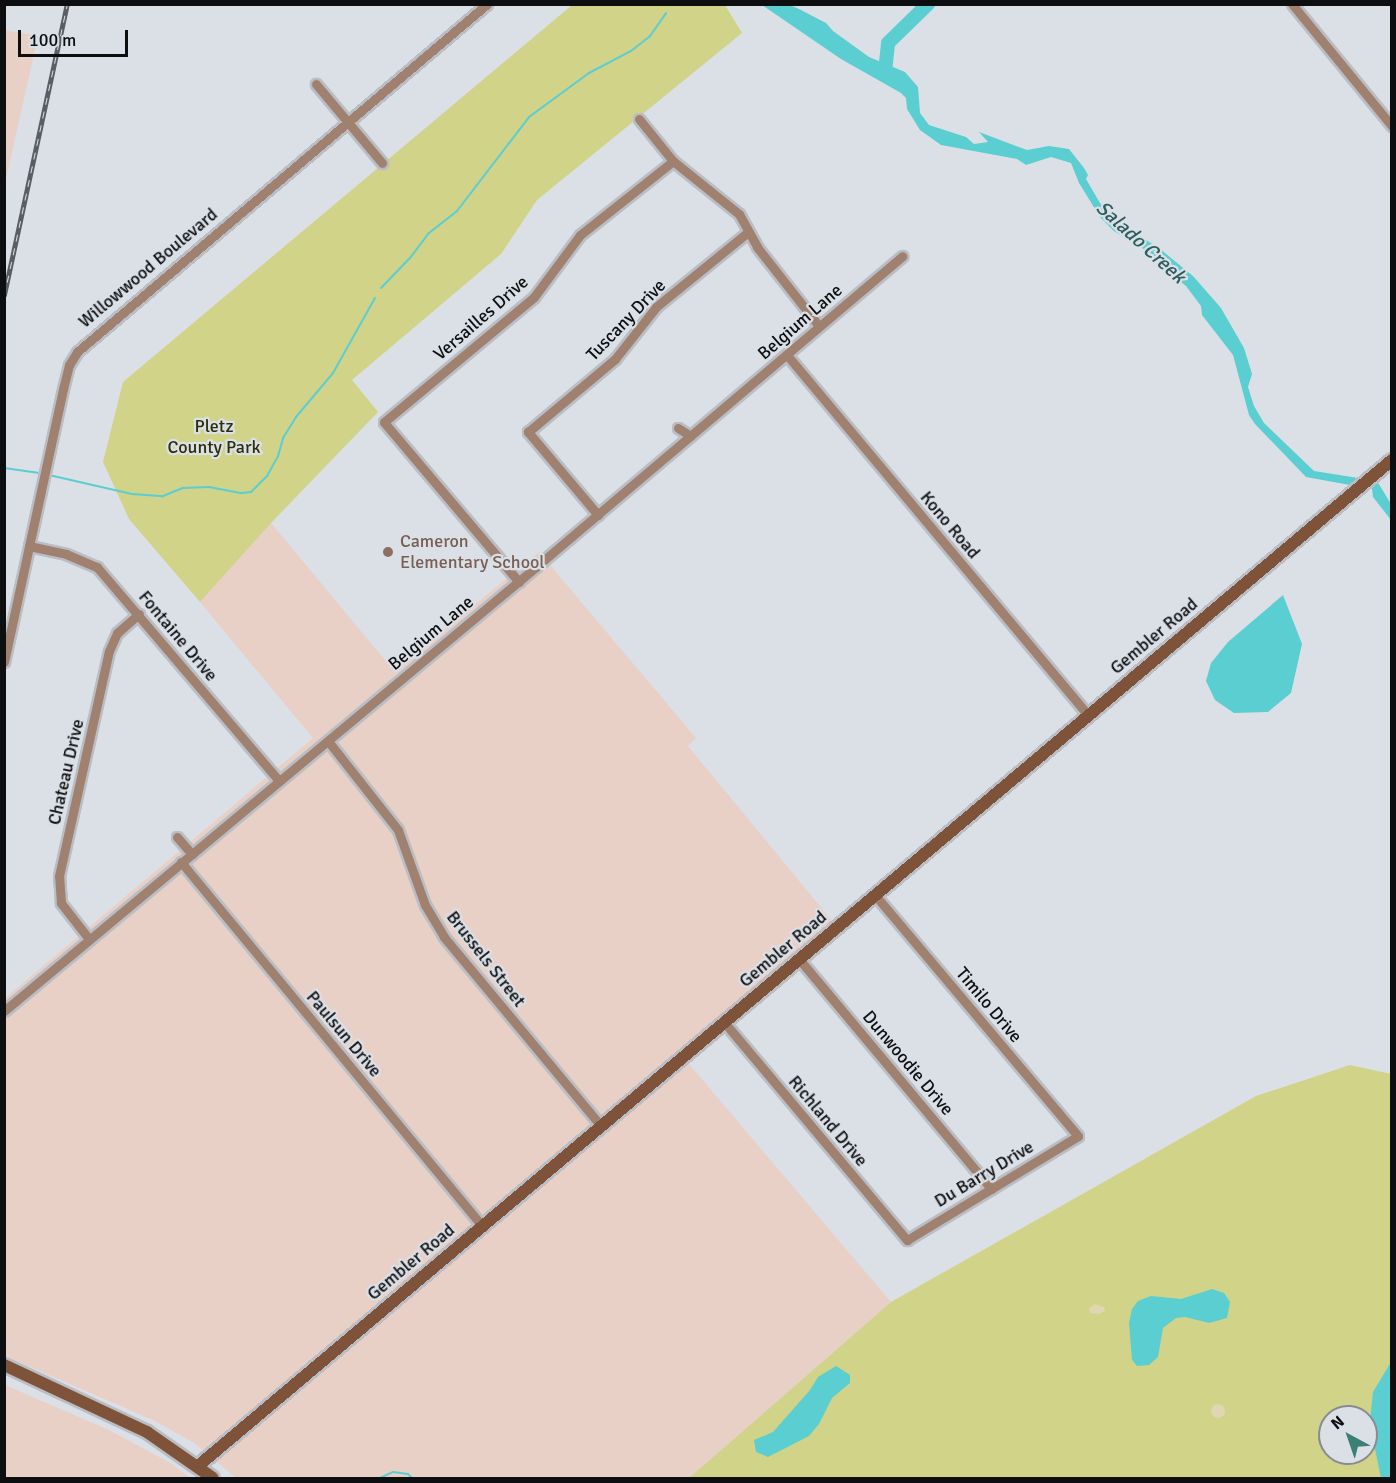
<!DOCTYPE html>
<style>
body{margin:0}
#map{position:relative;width:1396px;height:1483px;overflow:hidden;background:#dbe0e6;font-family:Signika,sans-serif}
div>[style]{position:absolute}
.industrial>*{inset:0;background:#e8d0c6}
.green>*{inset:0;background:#d0d388}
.sand>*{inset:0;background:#e0d6b1}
.round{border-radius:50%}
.water>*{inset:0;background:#5aced1}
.stream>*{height:2px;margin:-1px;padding:0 1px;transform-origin:1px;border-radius:1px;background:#5aced1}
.river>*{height:14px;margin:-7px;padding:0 7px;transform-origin:7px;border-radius:7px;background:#5aced1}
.roads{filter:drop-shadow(2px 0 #babec4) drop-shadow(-2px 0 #babec4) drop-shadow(0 2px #babec4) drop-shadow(0 -2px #babec4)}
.minor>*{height:9px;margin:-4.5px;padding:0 4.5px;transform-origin:4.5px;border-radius:4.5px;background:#a0806f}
.secondary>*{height:12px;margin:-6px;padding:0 6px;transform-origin:6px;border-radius:6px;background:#7f5339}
.rail>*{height:4.5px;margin-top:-2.25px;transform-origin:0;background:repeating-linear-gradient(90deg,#dbe0e6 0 7px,#5a5d61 0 14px);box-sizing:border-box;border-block:2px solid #5a5d61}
.dots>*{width:16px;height:16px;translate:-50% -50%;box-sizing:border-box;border:3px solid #dbe0e6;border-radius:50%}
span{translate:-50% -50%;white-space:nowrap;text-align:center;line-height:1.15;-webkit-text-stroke:4.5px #dbe0e6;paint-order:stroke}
.street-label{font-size:18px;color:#0c0e10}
.park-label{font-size:18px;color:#2c2d09}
.education-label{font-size:18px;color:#785e54}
.left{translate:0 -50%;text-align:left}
.water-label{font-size:20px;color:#2c5e60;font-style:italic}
.frame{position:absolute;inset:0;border:6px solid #0c0e10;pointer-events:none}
.north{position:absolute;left:1318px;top:1405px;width:60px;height:60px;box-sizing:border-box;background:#dbe0e6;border:2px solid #888c90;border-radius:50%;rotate:320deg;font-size:16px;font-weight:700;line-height:24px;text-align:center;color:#0c0e10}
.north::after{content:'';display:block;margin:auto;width:21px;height:27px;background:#3c8075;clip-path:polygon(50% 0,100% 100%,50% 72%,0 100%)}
.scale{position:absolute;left:18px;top:30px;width:110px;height:27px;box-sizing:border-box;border:3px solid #0c0e10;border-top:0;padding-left:8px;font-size:18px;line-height:21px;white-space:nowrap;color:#0c0e10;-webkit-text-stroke:4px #dbe0e6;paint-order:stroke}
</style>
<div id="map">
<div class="industrial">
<i style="clip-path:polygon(5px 30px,38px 36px,5px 184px,4px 30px)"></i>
<i style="clip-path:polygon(271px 523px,394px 671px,539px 552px,696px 738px,688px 746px,843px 934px,689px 1064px,891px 1302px,689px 1478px,236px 1478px,194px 1443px,155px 1421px,5px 1356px,4px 999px,313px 738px,200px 602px)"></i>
<i style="clip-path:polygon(5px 1385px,111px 1431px,172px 1464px,190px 1478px,5px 1478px)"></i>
</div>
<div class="green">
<i style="clip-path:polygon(572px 5px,725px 5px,742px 33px,537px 200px,501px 254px,352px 380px,378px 412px,271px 523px,200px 602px,129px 519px,103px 462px,123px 382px)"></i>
<i style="clip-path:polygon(evenodd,1350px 1065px,1391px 1074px,1391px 1478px,689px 1478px,891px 1302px,1256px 1096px,1350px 1065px,1330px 1417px,1366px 1417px,1366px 1453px,1330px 1453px,1330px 1417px)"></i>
</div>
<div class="sand">
<i style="clip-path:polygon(1095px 1304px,1104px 1307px,1105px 1311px,1099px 1314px,1090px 1313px,1089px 1308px)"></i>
<i class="round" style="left:1211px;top:1404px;width:14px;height:14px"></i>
</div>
<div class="water">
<i style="clip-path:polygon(762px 5px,790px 5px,799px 9px,826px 23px,833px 31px,869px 57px,905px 72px,918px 87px,920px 113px,929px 125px,966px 137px,974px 144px,988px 142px,979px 132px,1027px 150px,1049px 146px,1069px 149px,1084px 168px,1088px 175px,1086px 179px,1100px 203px,1114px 219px,1160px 249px,1193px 276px,1221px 308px,1244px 348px,1252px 374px,1248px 387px,1254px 406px,1264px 423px,1314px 471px,1377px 481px,1391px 504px,1391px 520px,1373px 497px,1372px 489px,1306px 477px,1255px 424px,1249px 415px,1233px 355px,1202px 315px,1201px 306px,1186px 286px,1162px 267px,1152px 254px,1114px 231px,1100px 217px,1079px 183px,1071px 163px,1051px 157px,1026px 165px,1017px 159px,941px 145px,920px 130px,907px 109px,906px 98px,901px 93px,841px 59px)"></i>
<i style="clip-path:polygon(1283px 595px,1302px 644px,1291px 693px,1268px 712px,1234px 713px,1215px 700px,1206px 681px,1211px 663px,1228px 642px)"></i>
<i style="clip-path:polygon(1212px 1289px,1224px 1293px,1230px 1302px,1227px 1318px,1209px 1323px,1185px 1317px,1176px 1318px,1163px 1328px,1158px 1357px,1149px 1365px,1137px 1366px,1132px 1360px,1129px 1323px,1132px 1309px,1138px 1301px,1151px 1296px,1181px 1299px)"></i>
<i style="clip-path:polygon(1391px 1362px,1391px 1478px,1381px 1478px,1375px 1449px,1370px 1442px,1370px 1420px,1373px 1392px)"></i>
<i style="clip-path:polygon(836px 1366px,850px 1375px,850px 1383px,832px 1398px,819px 1424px,809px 1436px,768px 1457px,756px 1452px,754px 1440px,773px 1432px,810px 1390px,818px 1377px)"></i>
</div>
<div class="stream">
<i style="left:381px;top:288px;width:42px;rotate:-46deg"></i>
<i style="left:410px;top:258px;width:31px;rotate:-53deg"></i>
<i style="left:429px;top:233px;width:36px;rotate:-38deg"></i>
<i style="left:457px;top:211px;width:118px;rotate:-52.5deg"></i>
<i style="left:529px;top:117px;width:74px;rotate:-36.3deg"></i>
<i style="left:589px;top:73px;width:47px;rotate:-27.6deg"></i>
<i style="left:631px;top:51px;width:24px;rotate:-38deg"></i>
<i style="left:650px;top:36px;width:28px;rotate:-55deg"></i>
<i style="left:4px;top:468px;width:34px;rotate:8deg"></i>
<i style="left:49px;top:475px;width:85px;rotate:12.9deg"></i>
<i style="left:132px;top:494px;width:31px;rotate:4deg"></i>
<i style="left:163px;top:496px;width:22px;rotate:-22deg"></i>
<i style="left:183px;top:488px;width:26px;rotate:-2deg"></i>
<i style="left:209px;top:487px;width:33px;rotate:11deg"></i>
<i style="left:241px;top:493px;width:10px;rotate:-6deg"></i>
<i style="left:251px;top:492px;width:23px;rotate:-45deg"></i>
<i style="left:267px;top:476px;width:23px;rotate:-61deg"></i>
<i style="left:278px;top:456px;width:19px;rotate:-74deg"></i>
<i style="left:283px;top:438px;width:25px;rotate:-58deg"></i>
<i style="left:296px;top:417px;width:57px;rotate:-49.9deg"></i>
<i style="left:333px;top:373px;width:86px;rotate:-60.8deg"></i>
<i style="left:380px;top:1478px;width:14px;rotate:-25deg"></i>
<i style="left:393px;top:1472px;width:15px;rotate:8deg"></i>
<i style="left:408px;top:1474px;width:6px;rotate:45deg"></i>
</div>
<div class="river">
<i style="left:885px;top:72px;width:29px;rotate:-84deg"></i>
<i style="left:888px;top:43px;width:56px;rotate:-44.3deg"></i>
</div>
<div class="roads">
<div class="minor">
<i style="left:1292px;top:4px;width:158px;rotate:50.7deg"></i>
<i style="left:316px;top:84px;width:103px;rotate:50.1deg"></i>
<i style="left:639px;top:119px;width:54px;rotate:51deg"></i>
<i style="left:673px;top:161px;width:85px;rotate:38.8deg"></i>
<i style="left:739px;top:214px;width:38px;rotate:61deg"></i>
<i style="left:757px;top:247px;width:100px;rotate:51.9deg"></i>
<i style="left:787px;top:355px;width:469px;rotate:50.1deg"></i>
<i style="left:678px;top:428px;width:15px;rotate:32deg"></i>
<i style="left:598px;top:515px;width:109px;rotate:-130.1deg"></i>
<i style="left:528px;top:432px;width:114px;rotate:-40deg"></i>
<i style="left:615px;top:359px;width:66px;rotate:-51.7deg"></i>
<i style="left:656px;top:307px;width:119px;rotate:-39.2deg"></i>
<i style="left:29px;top:546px;width:38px;rotate:12deg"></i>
<i style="left:66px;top:554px;width:34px;rotate:23deg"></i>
<i style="left:97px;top:567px;width:281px;rotate:49.6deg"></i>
<i style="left:519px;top:582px;width:209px;rotate:-130.2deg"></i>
<i style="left:384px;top:422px;width:195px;rotate:-39.8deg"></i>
<i style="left:534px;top:297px;width:77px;rotate:-53.4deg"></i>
<i style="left:580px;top:235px;width:119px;rotate:-38.5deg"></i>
<i style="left:4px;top:662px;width:279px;rotate:-77.8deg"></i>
<i style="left:63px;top:389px;width:25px;rotate:-76deg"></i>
<i style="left:69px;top:365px;width:15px;rotate:-58deg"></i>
<i style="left:77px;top:352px;width:538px;rotate:-40.32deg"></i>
<i style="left:328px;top:741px;width:113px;rotate:51.8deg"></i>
<i style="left:398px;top:830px;width:80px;rotate:70.2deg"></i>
<i style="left:425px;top:905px;width:37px;rotate:59deg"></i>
<i style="left:444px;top:937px;width:246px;rotate:50.3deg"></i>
<i style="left:177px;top:837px;width:23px;rotate:49deg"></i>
<i style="left:181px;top:862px;width:472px;rotate:50.4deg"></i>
<i style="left:89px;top:939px;width:46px;rotate:-127.9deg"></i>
<i style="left:61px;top:903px;width:27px;rotate:-94deg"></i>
<i style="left:59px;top:876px;width:230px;rotate:-77.5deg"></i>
<i style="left:109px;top:651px;width:20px;rotate:-66deg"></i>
<i style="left:117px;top:633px;width:29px;rotate:-41deg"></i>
<i style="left:799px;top:959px;width:300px;rotate:50.1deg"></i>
<i style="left:4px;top:1011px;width:694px;rotate:-39.86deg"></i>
<i style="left:537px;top:566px;width:479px;rotate:-40.3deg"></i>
<i style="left:724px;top:1022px;width:285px;rotate:50deg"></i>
<i style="left:907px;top:1240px;width:200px;rotate:-31.3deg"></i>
<i style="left:1078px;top:1136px;width:315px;rotate:-130.1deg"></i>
</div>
<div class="secondary">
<i style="left:4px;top:1365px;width:158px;rotate:25.1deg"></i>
<i style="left:147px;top:1432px;width:80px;rotate:34.9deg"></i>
<i style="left:198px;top:1466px;width:1561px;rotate:-40.12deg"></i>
</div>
</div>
<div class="rail">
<i style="left:4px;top:296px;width:299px;rotate:-77.8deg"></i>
</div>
<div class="dots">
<i style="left:388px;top:552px;background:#8d6e63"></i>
</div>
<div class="street-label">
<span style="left:148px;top:268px;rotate:-40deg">Willowwood Boulevard</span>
<span style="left:481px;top:318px;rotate:-41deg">Versailles Drive</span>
<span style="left:626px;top:320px;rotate:-46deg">Tuscany Drive</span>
<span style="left:800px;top:322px;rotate:-41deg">Belgium Lane</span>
<span style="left:950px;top:525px;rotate:50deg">Kono Road</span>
<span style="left:431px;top:633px;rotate:-40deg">Belgium Lane</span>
<span style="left:178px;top:636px;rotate:50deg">Fontaine Drive</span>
<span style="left:1154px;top:636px;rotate:-40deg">Gembler Road</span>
<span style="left:66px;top:772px;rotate:-77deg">Chateau Drive</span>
<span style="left:783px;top:949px;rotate:-40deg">Gembler Road</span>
<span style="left:486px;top:959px;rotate:52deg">Brussels Street</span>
<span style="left:989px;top:1005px;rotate:50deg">Timilo Drive</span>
<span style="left:344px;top:1034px;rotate:50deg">Paulsun Drive</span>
<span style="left:908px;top:1063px;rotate:50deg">Dunwoodie Drive</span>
<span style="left:828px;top:1121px;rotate:50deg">Richland Drive</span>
<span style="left:984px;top:1174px;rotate:-31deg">Du Barry Drive</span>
<span style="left:411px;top:1262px;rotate:-40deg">Gembler Road</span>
</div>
<div class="park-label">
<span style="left:214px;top:437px">Pletz<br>County Park</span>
</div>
<div class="education-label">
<span class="left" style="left:400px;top:552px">Cameron<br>Elementary School</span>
</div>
<div class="water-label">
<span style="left:1141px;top:242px;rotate:42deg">Salado Creek</span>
</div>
<div class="frame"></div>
<div class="north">N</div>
<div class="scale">100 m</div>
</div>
